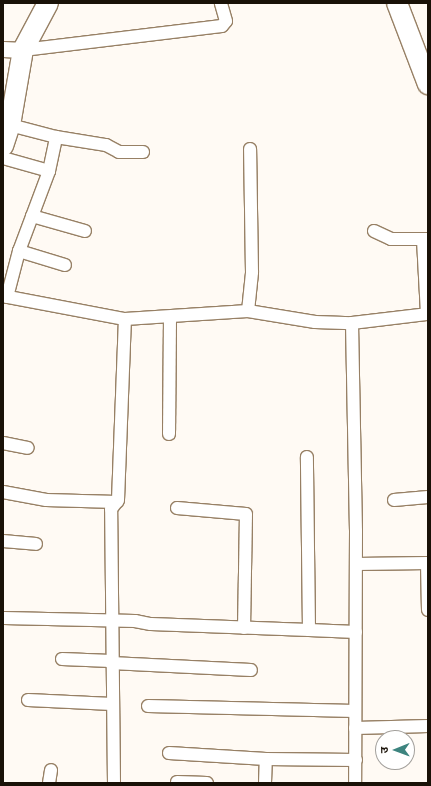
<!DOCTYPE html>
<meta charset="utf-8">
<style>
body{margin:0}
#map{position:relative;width:431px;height:786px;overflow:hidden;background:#fffaf4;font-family:"Open Sans","Noto Sans Devanagari",sans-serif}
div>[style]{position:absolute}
.roads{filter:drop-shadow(1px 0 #978065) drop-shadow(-1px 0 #978065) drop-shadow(0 1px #978065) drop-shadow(0 -1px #978065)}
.minor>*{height:12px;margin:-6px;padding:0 6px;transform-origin:6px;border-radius:6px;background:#fff}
.tertiary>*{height:15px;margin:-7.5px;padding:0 7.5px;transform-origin:7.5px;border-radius:7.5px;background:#fff}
.primary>*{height:20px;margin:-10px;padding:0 10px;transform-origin:10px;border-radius:10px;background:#fff}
span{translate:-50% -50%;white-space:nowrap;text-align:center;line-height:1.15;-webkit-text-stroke:4px #fff;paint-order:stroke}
.frame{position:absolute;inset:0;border:4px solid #191107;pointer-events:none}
.north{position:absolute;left:375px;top:730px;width:40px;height:40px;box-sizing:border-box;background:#fff;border:1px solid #a3a09c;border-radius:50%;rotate:269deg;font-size:11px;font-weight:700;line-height:16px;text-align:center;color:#191107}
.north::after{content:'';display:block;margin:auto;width:14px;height:18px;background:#3d847f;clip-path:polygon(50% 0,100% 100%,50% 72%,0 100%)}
</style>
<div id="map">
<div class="roads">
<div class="minor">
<i style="left:23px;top:50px;width:200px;rotate:-6.9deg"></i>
<i style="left:222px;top:26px;width:6px;rotate:-51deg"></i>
<i style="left:226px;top:21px;width:19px;rotate:-106deg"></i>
<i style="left:56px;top:137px;width:51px;rotate:9.1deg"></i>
<i style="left:106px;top:145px;width:15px;rotate:28deg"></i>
<i style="left:119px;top:152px;width:24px"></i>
<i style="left:3px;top:158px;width:48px;rotate:15.8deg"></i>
<i style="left:32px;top:216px;width:55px;rotate:15.8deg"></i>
<i style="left:374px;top:231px;width:19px;rotate:25deg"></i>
<i style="left:391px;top:239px;width:37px"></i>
<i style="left:423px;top:240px;width:74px;rotate:86.9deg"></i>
<i style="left:19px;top:251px;width:48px;rotate:16.9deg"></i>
<i style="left:3px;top:296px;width:124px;rotate:10.7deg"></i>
<i style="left:125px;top:319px;width:123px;rotate:-3.7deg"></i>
<i style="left:248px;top:311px;width:68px;rotate:9.3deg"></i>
<i style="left:315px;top:322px;width:37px;rotate:2deg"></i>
<i style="left:352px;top:323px;width:77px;rotate:-6.8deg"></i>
<i style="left:7px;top:297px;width:48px;rotate:-75.4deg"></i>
<i style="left:19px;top:251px;width:85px;rotate:-69.4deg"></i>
<i style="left:49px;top:171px;width:35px;rotate:-78deg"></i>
<i style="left:56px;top:137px;width:48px;rotate:-165.4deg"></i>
<i style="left:248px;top:311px;width:39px;rotate:-84deg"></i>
<i style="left:252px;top:272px;width:123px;rotate:-90.9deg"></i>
<i style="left:352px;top:323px;width:208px;rotate:88.9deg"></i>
<i style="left:356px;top:531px;width:252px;rotate:90.2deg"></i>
<i style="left:169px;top:434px;width:117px;rotate:-89.5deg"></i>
<i style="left:3px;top:443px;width:25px;rotate:11deg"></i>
<i style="left:3px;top:492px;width:44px;rotate:10.5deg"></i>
<i style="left:46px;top:500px;width:71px;rotate:1.6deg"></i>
<i style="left:394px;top:500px;width:34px;rotate:-5deg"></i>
<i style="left:177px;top:508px;width:69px;rotate:5deg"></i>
<i style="left:246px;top:514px;width:114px;rotate:91deg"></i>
<i style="left:3px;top:541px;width:33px;rotate:5deg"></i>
<i style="left:427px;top:563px;width:47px;rotate:88.8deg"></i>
<i style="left:356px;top:564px;width:72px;rotate:-0.8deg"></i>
<i style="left:4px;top:618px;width:131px;rotate:1.3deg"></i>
<i style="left:135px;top:621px;width:16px;rotate:11deg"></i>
<i style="left:151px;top:624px;width:158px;rotate:2.2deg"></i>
<i style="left:309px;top:630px;width:173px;rotate:-90.7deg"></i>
<i style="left:309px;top:630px;width:47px;rotate:2.4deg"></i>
<i style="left:62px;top:659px;width:49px;rotate:2.3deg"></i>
<i style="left:111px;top:663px;width:140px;rotate:2.9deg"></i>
<i style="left:28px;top:700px;width:84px;rotate:2.7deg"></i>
<i style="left:148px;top:706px;width:207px;rotate:1.4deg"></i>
<i style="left:355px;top:728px;width:73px;rotate:-1.6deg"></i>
<i style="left:169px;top:753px;width:97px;rotate:3.5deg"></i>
<i style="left:266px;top:759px;width:90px;rotate:0.6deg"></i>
<i style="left:177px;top:782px;width:30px;rotate:2deg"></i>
<i style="left:49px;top:783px;width:13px;rotate:-81deg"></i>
<i style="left:114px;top:783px;width:274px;rotate:-90.6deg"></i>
<i style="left:111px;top:509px;width:11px;rotate:-52deg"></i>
<i style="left:118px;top:500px;width:181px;rotate:-87.8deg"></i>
<i style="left:265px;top:783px;width:24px;rotate:-88deg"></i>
</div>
<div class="tertiary">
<i style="left:3px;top:49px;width:20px;rotate:3deg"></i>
</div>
<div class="primary">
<i style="left:397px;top:3px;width:87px;rotate:69.1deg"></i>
<i style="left:3px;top:146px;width:22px;rotate:-72deg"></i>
<i style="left:10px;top:125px;width:76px;rotate:-80.2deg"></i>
<i style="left:23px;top:50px;width:53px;rotate:-62deg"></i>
</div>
</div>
<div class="frame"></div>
<div class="north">उ</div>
</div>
